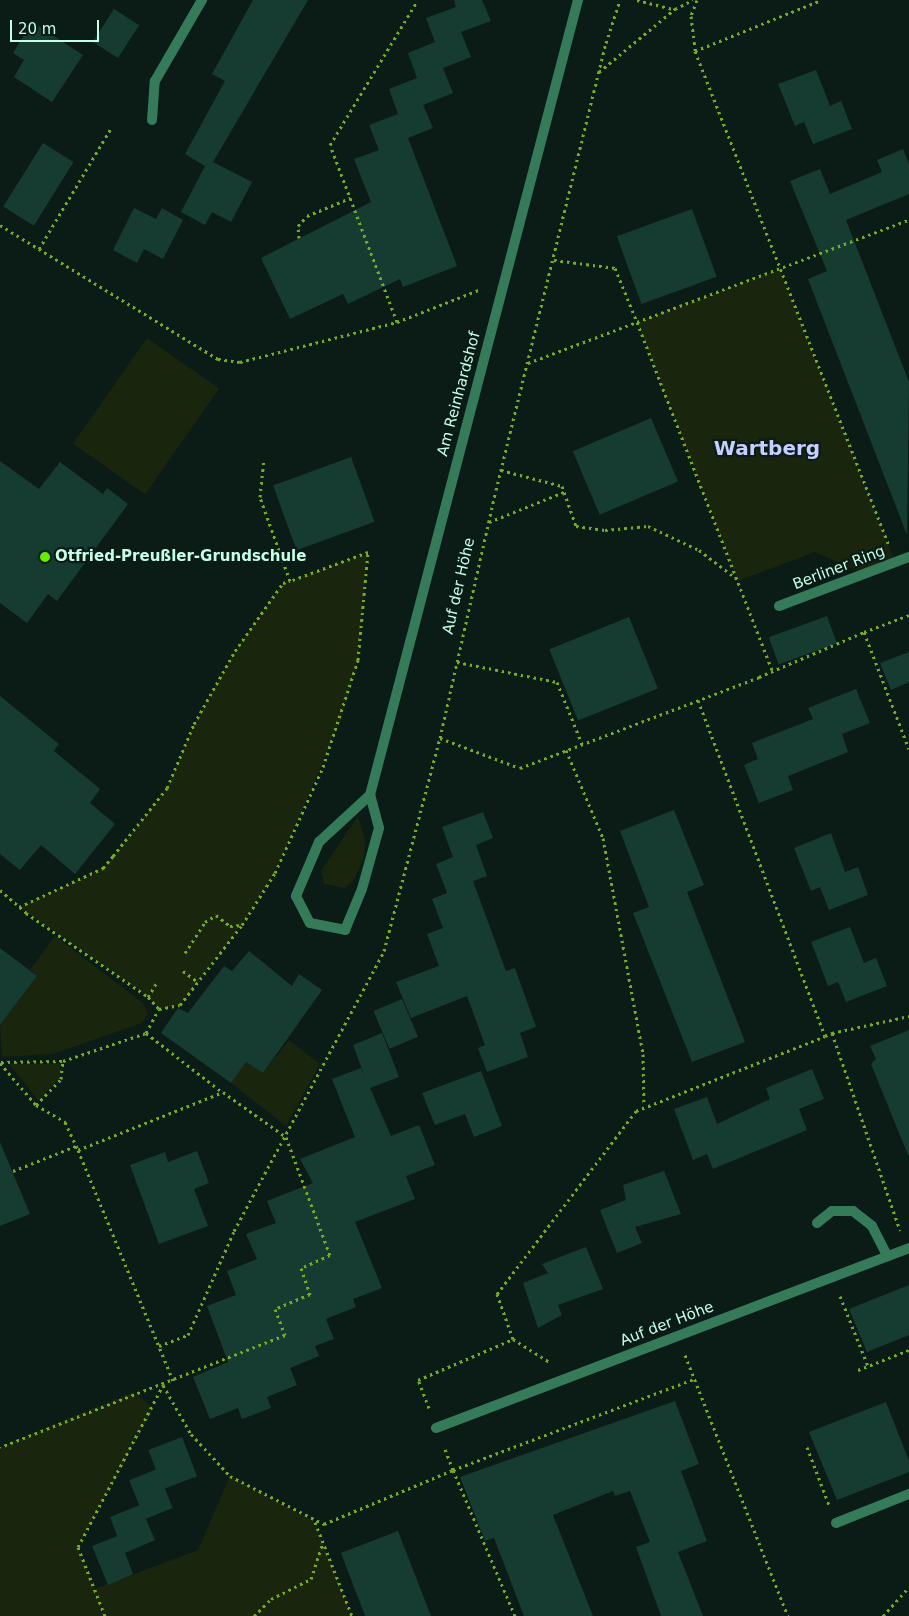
<!DOCTYPE html>
<meta charset="utf-8">
<style>
body{margin:0}
#map{position:relative;width:909px;height:1616px;overflow:hidden;background:#0b1b16;font-family:"DejaVu Sans",sans-serif}
div>[style]{position:absolute}
.green>*{inset:0;background:#1a250e;transform-origin:0 0}
.building>*{inset:0;background:#163c31;transform-origin:0 0}
.path>*{height:3px;margin-top:-1.5px;transform-origin:0;background:repeating-linear-gradient(90deg,#75ad2a 0 2.5px,transparent 0 6.5px)}
.lane>*{height:10px;margin:-5px;padding:0 5px;transform-origin:5px;border-radius:5px;background:#357b5a}
.street>*{height:10px;margin:-5px;padding:0 5px;transform-origin:5px;border-radius:5px;background:#357b5a}
.dots>*{width:14px;height:14px;translate:-50% -50%;box-sizing:border-box;border:2px solid #0b1b16;border-radius:50%}
span{translate:-50% -50%;white-space:nowrap;text-align:center;line-height:1.15;-webkit-text-stroke:4.5px #0b1b16;paint-order:stroke}
.street-label{font-size:15px;color:#c5ffe8}
.poi-label{font-size:15px;color:#c5ffe8;font-weight:700}
.left{translate:0 -50%;text-align:left}
.district-label{font-size:20px;color:#c7cfff;font-weight:700}
.scale{position:absolute;left:10px;top:20px;width:89px;height:22px;box-sizing:border-box;border:2px solid #c5ffe8;border-top:0;padding-left:6px;font-size:15px;line-height:18px;white-space:nowrap;color:#c5ffe8;-webkit-text-stroke:4px #0b1b16;paint-order:stroke}
</style>
<div id="map">
<div class="green">
<i style="clip-path:polygon(780px 269px,895px 562px,864px 574px,815px 552px,738px 581px,637px 322px)"></i>
<i style="left:147px;top:338px;width:88px;height:129px;rotate:35deg"></i>
<i style="clip-path:polygon(368px 552px,358px 660px,342px 717px,275px 873px,242px 925px,180px 1005px,159px 1009px,148px 997px,19px 907px,103px 868px,113px 856px,167px 788px,194px 724px,235px 651px,283px 583px)"></i>
<i style="clip-path:polygon(358px 816px,365px 840px,364px 858px,354px 880px,345px 888px,324px 884px,321px 871px)"></i>
<i style="clip-path:polygon(55px 936px,143px 1003px,148px 1014px,142px 1023px,53px 1054px,2px 1057px,0 1025px,37px 976px,30px 970px)"></i>
<i style="clip-path:polygon(289px 1040px,320px 1064px,286px 1126px,231px 1083px,246px 1062px,263px 1073px)"></i>
<i style="clip-path:polygon(9px 1064px,60px 1064px,60px 1078px,38px 1100px)"></i>
<i style="clip-path:polygon(133px 1392px,154px 1408px,78px 1547px,95px 1589px,198px 1550px,230px 1476px,315px 1522px,352px 1616px,0 1616px,0 1447px)"></i>
</div>
<div class="building">
<i style="clip-path:polygon(253px 0,308px 0,213px 162px,252px 182px,231px 222px,212px 212px,205px 225px,181px 212px,205px 166px,185px 154px,225px 81px,212px 74px)"></i>
<i style="clip-path:polygon(454px 0,482px 0,491px 21px,461px 32px,471px 57px,443px 68px,453px 93px,423px 105px,433px 128px,408px 138px,457px 266px,403px 287px,400px 279px,348px 304px,343px 294px,290px 319px,261px 258px,371px 202px,354px 159px,379px 150px,369px 125px,398px 114px,389px 89px,417px 78px,408px 53px,435px 42px,426px 18px,456px 7px)"></i>
<i style="left:114px;top:9px;width:30px;height:39px;rotate:33deg"></i>
<i style="clip-path:polygon(32px 22px,83px 55px,52px 102px,14px 77px,24px 60px,13px 53px)"></i>
<i style="clip-path:polygon(816px 70px,830px 106px,841px 101px,852px 129px,813px 144px,804px 122px,795px 126px,778px 84px)"></i>
<i style="left:43px;top:143px;width:36px;height:75px;rotate:32deg"></i>
<i style="clip-path:polygon(903px 149px,909px 164px,909px 194px,846px 220px,909px 382px,907px 535px,808px 279px,827px 271px,790px 181px,820px 169px,830px 194px,882px 172px,877px 160px)"></i>
<i style="clip-path:polygon(134px 208px,156px 219px,162px 208px,183px 220px,163px 259px,144px 249px,137px 263px,113px 250px)"></i>
<i style="left:692px;top:209px;width:72px;height:80px;rotate:70deg"></i>
<i style="left:651px;top:418px;width:69px;height:85px;rotate:67deg"></i>
<i style="left:351px;top:457px;width:69px;height:83px;rotate:70deg"></i>
<i style="clip-path:polygon(0 461px,39px 489px,60px 462px,103px 494px,107px 488px,128px 504px,57px 601px,48px 594px,27px 623px,0 603px)"></i>
<i style="left:827px;top:616px;width:29px;height:62px;rotate:70deg"></i>
<i style="left:629px;top:617px;width:77px;height:86px;rotate:68deg"></i>
<i style="clip-path:polygon(909px 652px,909px 682px,891px 690px,880px 663px)"></i>
<i style="clip-path:polygon(856px 689px,870px 723px,842px 734px,848px 752px,788px 776px,793px 790px,759px 803px,744px 765px,758px 759px,752px 743px,813px 719px,808px 708px)"></i>
<i style="clip-path:polygon(0 696px,59px 744px,54px 751px,100px 789px,90px 803px,115px 824px,75px 874px,41px 845px,20px 870px,0 854px)"></i>
<i style="clip-path:polygon(674px 810px,704px 885px,687px 892px,745px 1042px,692px 1062px,633px 913px,649px 907px,620px 831px)"></i>
<i style="clip-path:polygon(483px 812px,493px 838px,476px 845px,487px 876px,473px 881px,506px 971px,515px 968px,536px 1027px,520px 1033px,528px 1057px,487px 1072px,478px 1048px,485px 1045px,467px 996px,411px 1018px,396px 982px,439px 966px,427px 934px,443px 928px,432px 899px,447px 893px,436px 864px,453px 857px,442px 827px)"></i>
<i style="clip-path:polygon(831px 833px,845px 872px,858px 867px,868px 895px,829px 910px,820px 887px,811px 891px,794px 848px)"></i>
<i style="clip-path:polygon(850px 927px,864px 963px,876px 958px,887px 986px,846px 1002px,838px 982px,828px 986px,811px 942px)"></i>
<i style="clip-path:polygon(0 948px,37px 976px,0 1025px)"></i>
<i style="clip-path:polygon(249px 951px,292px 986px,299px 974px,322px 990px,263px 1073px,246px 1062px,231px 1083px,161px 1033px,178px 1008px,188px 1013px,224px 966px,232px 971px)"></i>
<i style="left:402px;top:999px;width:41px;height:31px;rotate:67deg"></i>
<i style="clip-path:polygon(909px 1030px,909px 1155px,908px 1155px,871px 1064px,876px 1059px,870px 1046px)"></i>
<i style="clip-path:polygon(382px 1033px,399px 1077px,370px 1088px,391px 1136px,419px 1125px,435px 1165px,406px 1176px,415px 1199px,355px 1222px,382px 1288px,353px 1299px,356px 1307px,326px 1319px,334px 1339px,315px 1346px,319px 1356px,290px 1368px,297px 1385px,267px 1397px,271px 1408px,242px 1419px,238px 1408px,210px 1419px,193px 1377px,228px 1362px,207px 1306px,236px 1295px,227px 1271px,257px 1259px,246px 1234px,276px 1223px,267px 1201px,313px 1183px,300px 1159px,355px 1137px,332px 1079px,361px 1068px,366px 1080px,353px 1045px)"></i>
<i style="clip-path:polygon(812px 1069px,824px 1099px,799px 1109px,807px 1130px,713px 1169px,707px 1154px,693px 1160px,674px 1109px,707px 1097px,717px 1124px,770px 1099px,766px 1088px)"></i>
<i style="clip-path:polygon(481px 1071px,502px 1126px,474px 1137px,465px 1114px,435px 1125px,422px 1093px)"></i>
<i style="clip-path:polygon(0 1142px,30px 1214px,0 1226px)"></i>
<i style="clip-path:polygon(197px 1151px,209px 1183px,194px 1189px,208px 1226px,159px 1244px,130px 1165px,165px 1152px,168px 1162px)"></i>
<i style="clip-path:polygon(664px 1171px,681px 1214px,635px 1227px,642px 1243px,617px 1253px,600px 1210px,626px 1200px,623px 1185px)"></i>
<i style="clip-path:polygon(586px 1247px,603px 1289px,558px 1305px,562px 1315px,538px 1328px,523px 1283px,548px 1273px,542px 1264px)"></i>
<i style="clip-path:polygon(909px 1285px,909px 1335px,867px 1352px,849px 1309px)"></i>
<i style="clip-path:polygon(675px 1401px,699px 1464px,681px 1471px,707px 1541px,678px 1552px,703px 1616px,661px 1616px,636px 1547px,650px 1542px,630px 1491px,615px 1496px,613px 1491px,553px 1515px,593px 1616px,524px 1616px,494px 1538px,485px 1541px,460px 1477px)"></i>
<i style="clip-path:polygon(886px 1402px,909px 1461px,909px 1472px,837px 1500px,809px 1432px)"></i>
<i style="left:182px;top:1437px;width:42px;height:36px;rotate:69deg"></i>
<i style="left:157px;top:1469px;width:42px;height:30px;rotate:68deg"></i>
<i style="clip-path:polygon(140px 1505px,155px 1540px,125px 1553px,133px 1574px,108px 1585px,92px 1546px,117px 1536px,110px 1517px)"></i>
<i style="clip-path:polygon(398px 1531px,431px 1616px,365px 1616px,341px 1553px)"></i>
</div>
<div class="path">
<i style="left:637px;top:0;width:38px;rotate:14deg"></i>
<i style="left:697px;top:0;width:17px;rotate:111deg"></i>
<i style="left:691px;top:16px;width:35px;rotate:83deg"></i>
<i style="left:695px;top:51px;width:529px;rotate:68.58deg"></i>
<i style="left:695px;top:51px;width:136px;rotate:-22deg"></i>
<i style="left:599px;top:72px;width:99px;rotate:-39.7deg"></i>
<i style="left:675px;top:9px;width:20px;rotate:-27deg"></i>
<i style="left:0;top:225px;width:256px;rotate:31.6deg"></i>
<i style="left:218px;top:359px;width:22px;rotate:8deg"></i>
<i style="left:240px;top:362px;width:162px;rotate:-14.3deg"></i>
<i style="left:397px;top:322px;width:90px;rotate:-21.4deg"></i>
<i style="left:299px;top:238px;width:12px;rotate:-95deg"></i>
<i style="left:298px;top:226px;width:13px;rotate:-48deg"></i>
<i style="left:307px;top:216px;width:47px;rotate:-22.7deg"></i>
<i style="left:39px;top:249px;width:141px;rotate:-59.2deg"></i>
<i style="left:554px;top:260px;width:62px;rotate:7.5deg"></i>
<i style="left:615px;top:268px;width:58px;rotate:67.8deg"></i>
<i style="left:637px;top:322px;width:290px;rotate:-20.6deg"></i>
<i style="left:397px;top:322px;width:189px;rotate:-110.7deg"></i>
<i style="left:330px;top:145px;width:166px;rotate:-58.8deg"></i>
<i style="left:528px;top:363px;width:116px;rotate:-20.6deg"></i>
<i style="left:637px;top:322px;width:373px;rotate:68.8deg"></i>
<i style="left:501px;top:470px;width:63px;rotate:14.7deg"></i>
<i style="left:562px;top:486px;width:42px;rotate:70.7deg"></i>
<i style="left:576px;top:526px;width:29px;rotate:8deg"></i>
<i style="left:605px;top:530px;width:43px;rotate:-5.3deg"></i>
<i style="left:648px;top:526px;width:56px;rotate:25.2deg"></i>
<i style="left:699px;top:550px;width:48px;rotate:37.3deg"></i>
<i style="left:489px;top:522px;width:81px;rotate:-21.8deg"></i>
<i style="left:864px;top:632px;width:48px;rotate:-20.7deg"></i>
<i style="left:457px;top:662px;width:102px;rotate:11.3deg"></i>
<i style="left:557px;top:682px;width:67px;rotate:68deg"></i>
<i style="left:698px;top:700px;width:359px;rotate:69.3deg"></i>
<i style="left:825px;top:1036px;width:8px;rotate:-23deg"></i>
<i style="left:832px;top:1033px;width:209px;rotate:71deg"></i>
<i style="left:440px;top:738px;width:85px;rotate:20.6deg"></i>
<i style="left:520px;top:768px;width:256px;rotate:-20.8deg"></i>
<i style="left:759px;top:677px;width:114px;rotate:-23.2deg"></i>
<i style="left:864px;top:632px;width:125px;rotate:69deg"></i>
<i style="left:566px;top:750px;width:95px;rotate:67.2deg"></i>
<i style="left:603px;top:838px;width:220px;rotate:79.5deg"></i>
<i style="left:643px;top:1054px;width:50px;rotate:88.9deg"></i>
<i style="left:0;top:890px;width:35px;rotate:41deg"></i>
<i style="left:26px;top:913px;width:148px;rotate:34.5deg"></i>
<i style="left:148px;top:997px;width:16px;rotate:47deg"></i>
<i style="left:19px;top:907px;width:93px;rotate:-24.9deg"></i>
<i style="left:103px;top:868px;width:16px;rotate:-50deg"></i>
<i style="left:113px;top:856px;width:87px;rotate:-51.5deg"></i>
<i style="left:167px;top:788px;width:69px;rotate:-67.1deg"></i>
<i style="left:194px;top:724px;width:84px;rotate:-60.7deg"></i>
<i style="left:235px;top:651px;width:83px;rotate:-54.8deg"></i>
<i style="left:283px;top:583px;width:7px;rotate:-16deg"></i>
<i style="left:185px;top:953px;width:37px;rotate:-57deg"></i>
<i style="left:205px;top:922px;width:13px;rotate:-32deg"></i>
<i style="left:216px;top:915px;width:18px;rotate:38deg"></i>
<i style="left:230px;top:926px;width:12px;rotate:-5deg"></i>
<i style="left:183px;top:971px;width:19px;rotate:36deg"></i>
<i style="left:148px;top:997px;width:17px;rotate:-59deg"></i>
<i style="left:146px;top:1033px;width:96px;rotate:37.8deg"></i>
<i style="left:832px;top:1033px;width:79px;rotate:-12.4deg"></i>
<i style="left:1px;top:1062px;width:62px;rotate:-0.9deg"></i>
<i style="left:63px;top:1061px;width:88px;rotate:-18.6deg"></i>
<i style="left:146px;top:1033px;width:27px;rotate:-62deg"></i>
<i style="left:159px;top:1009px;width:21px;rotate:-11deg"></i>
<i style="left:180px;top:1005px;width:101px;rotate:-52.2deg"></i>
<i style="left:242px;top:925px;width:62px;rotate:-57.6deg"></i>
<i style="left:275px;top:873px;width:116px;rotate:-65.6deg"></i>
<i style="left:323px;top:767px;width:113px;rotate:-71.9deg"></i>
<i style="left:358px;top:660px;width:108px;rotate:-84.7deg"></i>
<i style="left:368px;top:552px;width:83px;rotate:159.6deg"></i>
<i style="left:290px;top:581px;width:89px;rotate:-109.7deg"></i>
<i style="left:260px;top:497px;width:37px;rotate:-84deg"></i>
<i style="left:0;top:1063px;width:55px;rotate:49.4deg"></i>
<i style="left:36px;top:1105px;width:34px;rotate:30deg"></i>
<i style="left:65px;top:1122px;width:31px;rotate:65deg"></i>
<i style="left:78px;top:1150px;width:156px;rotate:-21.8deg"></i>
<i style="left:223px;top:1092px;width:77px;rotate:35.5deg"></i>
<i style="left:286px;top:1137px;width:126px;rotate:69.6deg"></i>
<i style="left:330px;top:1255px;width:32px;rotate:156deg"></i>
<i style="left:301px;top:1268px;width:28px;rotate:71deg"></i>
<i style="left:310px;top:1294px;width:38px;rotate:157deg"></i>
<i style="left:275px;top:1309px;width:28px;rotate:69deg"></i>
<i style="left:285px;top:1335px;width:306px;rotate:158.5deg"></i>
<i style="left:36px;top:1105px;width:36px;rotate:-46deg"></i>
<i style="left:61px;top:1079px;width:18px;rotate:-84deg"></i>
<i style="left:78px;top:1150px;width:250px;rotate:67.6deg"></i>
<i style="left:13px;top:1171px;width:68px;rotate:-21.6deg"></i>
<i style="left:840px;top:1296px;width:75px;rotate:68.2deg"></i>
<i style="left:513px;top:1339px;width:48px;rotate:-109.6deg"></i>
<i style="left:497px;top:1294px;width:230px;rotate:-52.8deg"></i>
<i style="left:636px;top:1111px;width:203px;rotate:-21.6deg"></i>
<i style="left:159px;top:1346px;width:31px;rotate:-21deg"></i>
<i style="left:188px;top:1335px;width:114px;rotate:-66.1deg"></i>
<i style="left:234px;top:1231px;width:318px;rotate:-61.8deg"></i>
<i style="left:384px;top:951px;width:220px;rotate:-75.3deg"></i>
<i style="left:440px;top:738px;width:254px;rotate:-77.3deg"></i>
<i style="left:496px;top:490px;width:460px;rotate:-76.2deg"></i>
<i style="left:606px;top:43px;width:45px;rotate:-72deg"></i>
<i style="left:685px;top:1355px;width:281px;rotate:68.5deg"></i>
<i style="left:858px;top:1370px;width:55px;rotate:-21.4deg"></i>
<i style="left:429px;top:1408px;width:30px;rotate:-111deg"></i>
<i style="left:418px;top:1380px;width:103px;rotate:-23.3deg"></i>
<i style="left:513px;top:1339px;width:45px;rotate:32.3deg"></i>
<i style="left:807px;top:1447px;width:62px;rotate:69.2deg"></i>
<i style="left:315px;top:1522px;width:101px;rotate:68.5deg"></i>
<i style="left:105px;top:1616px;width:74px;rotate:-111.4deg"></i>
<i style="left:78px;top:1547px;width:183px;rotate:-62.3deg"></i>
<i style="left:163px;top:1385px;width:56px;rotate:60.3deg"></i>
<i style="left:191px;top:1434px;width:57px;rotate:47.1deg"></i>
<i style="left:230px;top:1476px;width:106px;rotate:27.1deg"></i>
<i style="left:324px;top:1524px;width:140px;rotate:-22.7deg"></i>
<i style="left:453px;top:1470px;width:25px;rotate:-111deg"></i>
<i style="left:254px;top:1616px;width:24px;rotate:-45deg"></i>
<i style="left:271px;top:1599px;width:45px;rotate:-26.6deg"></i>
<i style="left:311px;top:1579px;width:38px;rotate:-72deg"></i>
<i style="left:515px;top:1616px;width:159px;rotate:-113deg"></i>
<i style="left:453px;top:1470px;width:258px;rotate:-20.7deg"></i>
<i style="left:883px;top:1616px;width:39px;rotate:-48deg"></i>
</div>
<div class="lane">
<i style="left:817px;top:1223px;width:19px;rotate:-39deg"></i>
<i style="left:832px;top:1211px;width:21px"></i>
<i style="left:853px;top:1211px;width:24px;rotate:38deg"></i>
<i style="left:872px;top:1226px;width:34px;rotate:63deg"></i>
<i style="left:836px;top:1523px;width:79px;rotate:-21.7deg"></i>
</div>
<div class="street">
<i style="left:152px;top:120px;width:39px;rotate:-86deg"></i>
<i style="left:155px;top:81px;width:94px;rotate:-59.9deg"></i>
<i style="left:779px;top:606px;width:139px;rotate:-20.7deg"></i>
<i style="left:370px;top:795px;width:69px;rotate:137.3deg"></i>
<i style="left:319px;top:842px;width:59px;rotate:113.1deg"></i>
<i style="left:296px;top:896px;width:30px;rotate:63deg"></i>
<i style="left:310px;top:923px;width:36px;rotate:11deg"></i>
<i style="left:345px;top:930px;width:44px;rotate:-67.5deg"></i>
<i style="left:362px;top:889px;width:63px;rotate:-74.4deg"></i>
<i style="left:379px;top:828px;width:34px;rotate:-105deg"></i>
<i style="left:370px;top:795px;width:822px;rotate:-75.34deg"></i>
<i style="left:436px;top:1428px;width:506px;rotate:-20.83deg"></i>
</div>
<div class="dots">
<i style="left:45px;top:557px;background:#62f000"></i>
</div>
<div class="street-label">
<span style="left:459px;top:394px;rotate:-75deg">Am Reinhardshof</span>
<span style="left:839px;top:568px;rotate:-21deg">Berliner Ring</span>
<span style="left:459px;top:586px;rotate:-77deg">Auf der Höhe</span>
<span style="left:667px;top:1324px;rotate:-21deg">Auf der Höhe</span>
</div>
<div class="poi-label">
<span class="left" style="left:55px;top:557px">Otfried-Preußler-Grundschule</span>
</div>
<div class="district-label">
<span style="left:767px;top:448px">Wartberg</span>
</div>
<div class="scale">20 m</div>
</div>
